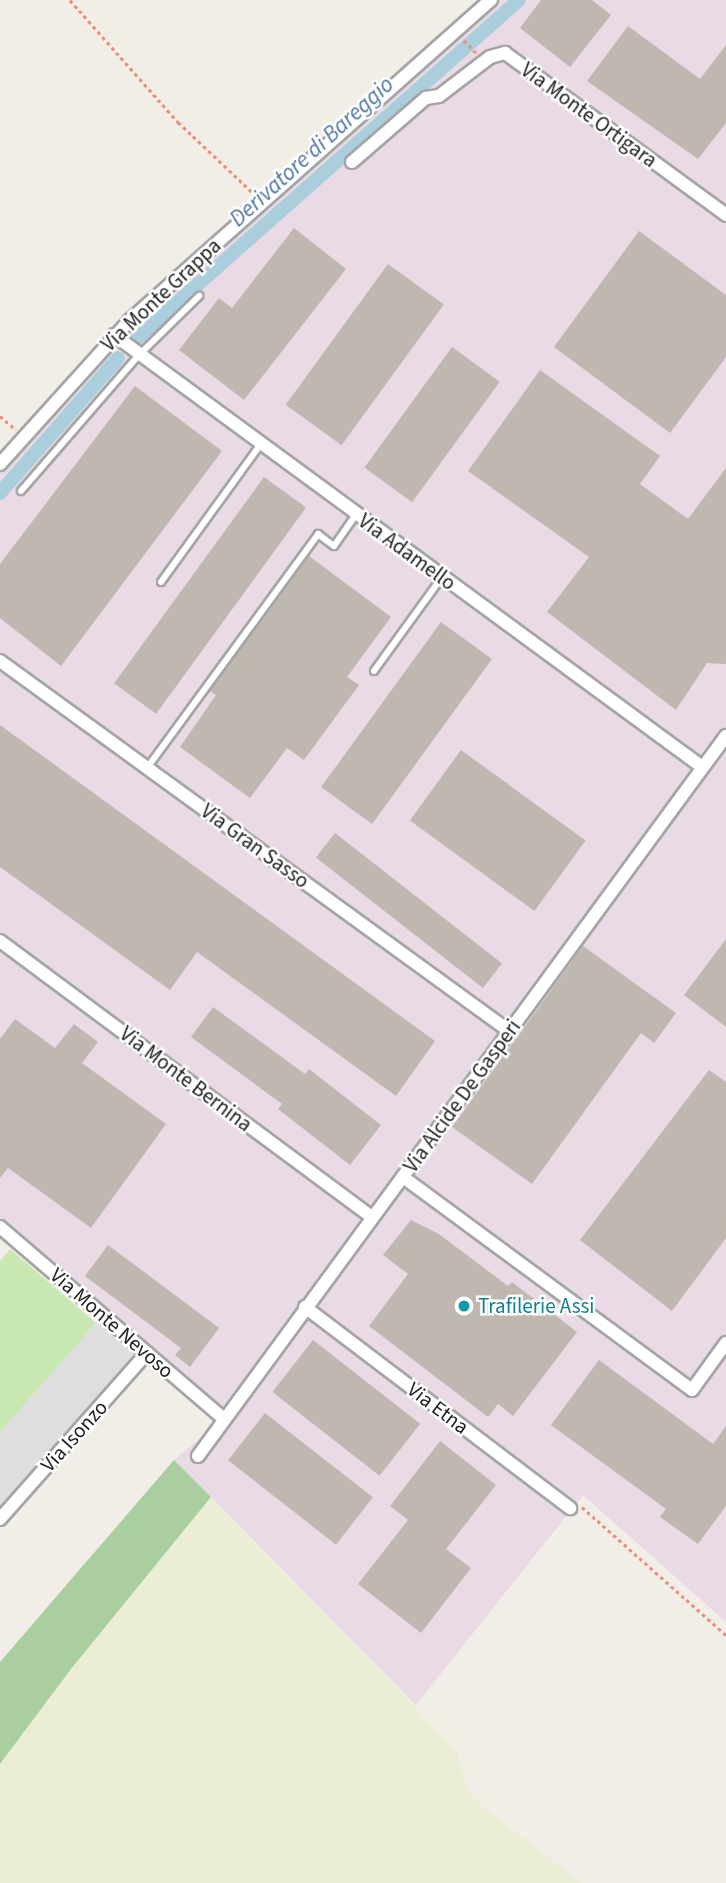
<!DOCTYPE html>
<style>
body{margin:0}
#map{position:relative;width:726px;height:1883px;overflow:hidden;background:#f1eee8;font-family:"Source Sans 3",sans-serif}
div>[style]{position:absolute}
.residential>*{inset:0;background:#dfdede}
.industrial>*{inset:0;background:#e9dae6}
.farmland>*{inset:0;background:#ebeed5}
.grass>*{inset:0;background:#c9e7b1}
.forest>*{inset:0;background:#aace9f}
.canal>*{height:14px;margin:-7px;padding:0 7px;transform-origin:7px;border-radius:7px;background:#abcedc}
.building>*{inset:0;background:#beb8b1;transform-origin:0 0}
.path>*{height:2.5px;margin-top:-1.25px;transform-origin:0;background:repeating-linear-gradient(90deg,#f38b77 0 3.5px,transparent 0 7px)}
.roads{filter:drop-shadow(2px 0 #a5a5a5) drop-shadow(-2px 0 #a5a5a5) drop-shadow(0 2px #a5a5a5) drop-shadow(0 -2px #a5a5a5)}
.lane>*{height:6px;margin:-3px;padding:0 3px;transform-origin:3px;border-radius:3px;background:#fff}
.street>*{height:12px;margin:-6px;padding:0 6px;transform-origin:6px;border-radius:6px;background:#fff}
.dots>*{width:19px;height:19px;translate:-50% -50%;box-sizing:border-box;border:4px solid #fff;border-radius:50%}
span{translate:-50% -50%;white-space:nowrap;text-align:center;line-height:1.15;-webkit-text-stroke:5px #fff;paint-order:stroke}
.street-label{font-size:21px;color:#212121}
.culture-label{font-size:21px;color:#0d838f}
.left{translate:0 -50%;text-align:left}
.water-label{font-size:23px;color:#4e75a4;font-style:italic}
</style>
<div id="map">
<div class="residential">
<i style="clip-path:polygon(103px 1315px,147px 1353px,0 1519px,0 1432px)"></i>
</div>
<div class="industrial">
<i style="clip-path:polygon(496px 0,726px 0,726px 1622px,583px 1495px,416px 1705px,174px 1460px,224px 1419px,0 1227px,0 471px,131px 326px)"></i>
</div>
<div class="farmland">
<i style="clip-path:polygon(211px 1497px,457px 1751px,468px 1791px,484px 1808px,582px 1883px,0 1883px,0 1764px,71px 1669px)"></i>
</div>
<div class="grass">
<i style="clip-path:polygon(10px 1249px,96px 1323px,0 1432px,0 1261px)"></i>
</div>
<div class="forest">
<i style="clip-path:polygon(174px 1460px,211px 1497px,71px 1669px,0 1764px,0 1662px)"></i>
</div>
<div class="canal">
<i style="left:136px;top:339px;width:511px;rotate:-41.51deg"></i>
<i style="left:0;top:493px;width:179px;rotate:-48.8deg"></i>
</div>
<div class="building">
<i style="clip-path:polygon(541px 0,592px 0,611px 15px,570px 67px,520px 28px)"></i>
<i style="clip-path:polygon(628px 26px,700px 79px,726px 45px,726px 123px,698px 159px,587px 81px)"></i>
<i style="clip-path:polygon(294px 228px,346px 269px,244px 400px,179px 350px,219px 298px,232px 308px)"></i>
<i style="clip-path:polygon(639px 231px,726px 295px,726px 357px,670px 433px,554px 347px)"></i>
<i style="left:388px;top:264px;width:69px;height:174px;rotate:36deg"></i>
<i style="left:452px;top:347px;width:59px;height:149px;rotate:36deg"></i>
<i style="clip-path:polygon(540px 370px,660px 456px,640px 484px,688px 519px,726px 468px,726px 664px,707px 663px,676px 710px,547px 612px,589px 557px,468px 471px)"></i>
<i style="clip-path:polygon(135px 386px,222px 451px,61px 666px,0 618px,0 564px)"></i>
<i style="left:264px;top:477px;width:52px;height:255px;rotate:36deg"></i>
<i style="clip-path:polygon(309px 556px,391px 617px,347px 677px,359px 685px,304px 760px,287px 748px,250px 798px,180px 747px,216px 695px,210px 691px)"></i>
<i style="left:441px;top:622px;width:63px;height:204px;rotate:36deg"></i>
<i style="clip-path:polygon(0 725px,435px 1041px,396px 1096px,197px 952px,170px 990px,0 867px)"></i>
<i style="left:461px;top:750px;width:154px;height:87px;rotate:36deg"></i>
<i style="left:335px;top:833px;width:212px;height:31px;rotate:38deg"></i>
<i style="clip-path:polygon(726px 939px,726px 1027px,684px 995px)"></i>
<i style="clip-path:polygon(583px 946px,676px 1013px,654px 1043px,641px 1033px,532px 1184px,452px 1127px)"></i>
<i style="clip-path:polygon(213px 1007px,305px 1074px,309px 1069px,381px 1125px,350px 1165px,278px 1109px,282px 1104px,191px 1037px)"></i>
<i style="clip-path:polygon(15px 1019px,55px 1048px,74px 1024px,98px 1042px,82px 1063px,166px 1124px,91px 1228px,8px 1168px,0 1178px,0 1039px)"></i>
<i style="clip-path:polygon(709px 1070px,726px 1082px,726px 1238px,672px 1311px,580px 1240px)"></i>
<i style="clip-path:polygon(411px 1220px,439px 1234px,508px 1286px,512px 1282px,577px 1332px,513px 1416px,498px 1404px,488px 1417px,369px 1326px,408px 1274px,383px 1255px)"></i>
<i style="clip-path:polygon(108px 1245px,219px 1328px,190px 1367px,175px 1355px,181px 1348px,85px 1276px)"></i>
<i style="left:313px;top:1340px;width:136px;height:66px;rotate:38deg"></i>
<i style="clip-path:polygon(599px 1360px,713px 1444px,726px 1426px,726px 1506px,698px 1544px,660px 1517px,666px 1509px,551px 1425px)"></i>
<i style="left:265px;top:1413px;width:137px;height:60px;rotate:38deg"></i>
<i style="clip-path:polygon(440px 1441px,496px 1485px,446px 1549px,471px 1568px,421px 1633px,358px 1584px,408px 1520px,390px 1506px)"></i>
</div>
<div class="path">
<i style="left:70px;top:0;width:163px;rotate:48.5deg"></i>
<i style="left:178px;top:122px;width:103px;rotate:43.4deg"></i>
<i style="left:464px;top:40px;width:18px;rotate:47deg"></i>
<i style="left:0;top:416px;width:21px;rotate:41deg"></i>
<i style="left:582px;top:1507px;width:193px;rotate:41.6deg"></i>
</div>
<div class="roads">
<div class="lane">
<i style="left:21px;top:491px;width:179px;rotate:-49.1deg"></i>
<i style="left:138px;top:356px;width:86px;rotate:-44.5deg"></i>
<i style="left:161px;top:582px;width:169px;rotate:-54.1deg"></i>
<i style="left:374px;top:671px;width:116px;rotate:-54.1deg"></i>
<i style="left:147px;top:768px;width:290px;rotate:-53.8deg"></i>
<i style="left:318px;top:534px;width:20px;rotate:37deg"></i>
<i style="left:334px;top:546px;width:39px;rotate:-55deg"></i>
</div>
<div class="street">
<i style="left:352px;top:162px;width:98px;rotate:-40.9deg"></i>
<i style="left:426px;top:98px;width:13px;rotate:-9deg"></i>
<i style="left:439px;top:96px;width:64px;rotate:-37.4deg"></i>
<i style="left:490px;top:57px;width:16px;rotate:-15deg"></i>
<i style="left:505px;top:53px;width:274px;rotate:36.2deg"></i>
<i style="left:114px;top:335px;width:730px;rotate:36.3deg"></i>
<i style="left:0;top:464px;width:193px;rotate:-47.9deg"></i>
<i style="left:129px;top:321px;width:484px;rotate:-41.6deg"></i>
<i style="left:0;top:661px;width:629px;rotate:36.01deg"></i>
<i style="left:0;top:941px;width:463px;rotate:36.6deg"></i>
<i style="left:403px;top:1177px;width:359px;rotate:36.4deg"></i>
<i style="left:692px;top:1390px;width:58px;rotate:-54.1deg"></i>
<i style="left:0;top:1227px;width:295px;rotate:40.6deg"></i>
<i style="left:305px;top:1307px;width:333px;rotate:37.2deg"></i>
<i style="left:198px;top:1456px;width:893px;rotate:-53.75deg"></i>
<i style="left:0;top:1519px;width:222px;rotate:-48.5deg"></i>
</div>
</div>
<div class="dots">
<i style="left:464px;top:1306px;background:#0f9aa8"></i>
</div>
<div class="street-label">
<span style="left:589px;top:115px;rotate:36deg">Via Monte Ortigara</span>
<span style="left:161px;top:295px;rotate:-43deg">Via Monte Grappa</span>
<span style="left:407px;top:552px;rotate:36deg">Via Adamello</span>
<span style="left:255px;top:846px;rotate:36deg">Via Gran Sasso</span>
<span style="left:186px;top:1079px;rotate:37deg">Via Monte Bernina</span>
<span style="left:462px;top:1096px;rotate:-54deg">Via Alcide De Gasperi</span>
<span style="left:112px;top:1323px;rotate:41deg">Via Monte Nevoso</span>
<span style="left:438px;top:1408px;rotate:37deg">Via Etna</span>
<span style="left:74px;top:1436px;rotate:-48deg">Via Isonzo</span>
</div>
<div class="culture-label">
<span class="left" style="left:478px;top:1306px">Trafilerie Assi</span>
</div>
<div class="water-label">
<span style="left:312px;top:152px;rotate:-42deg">Derivatore di Bareggio</span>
</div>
</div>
